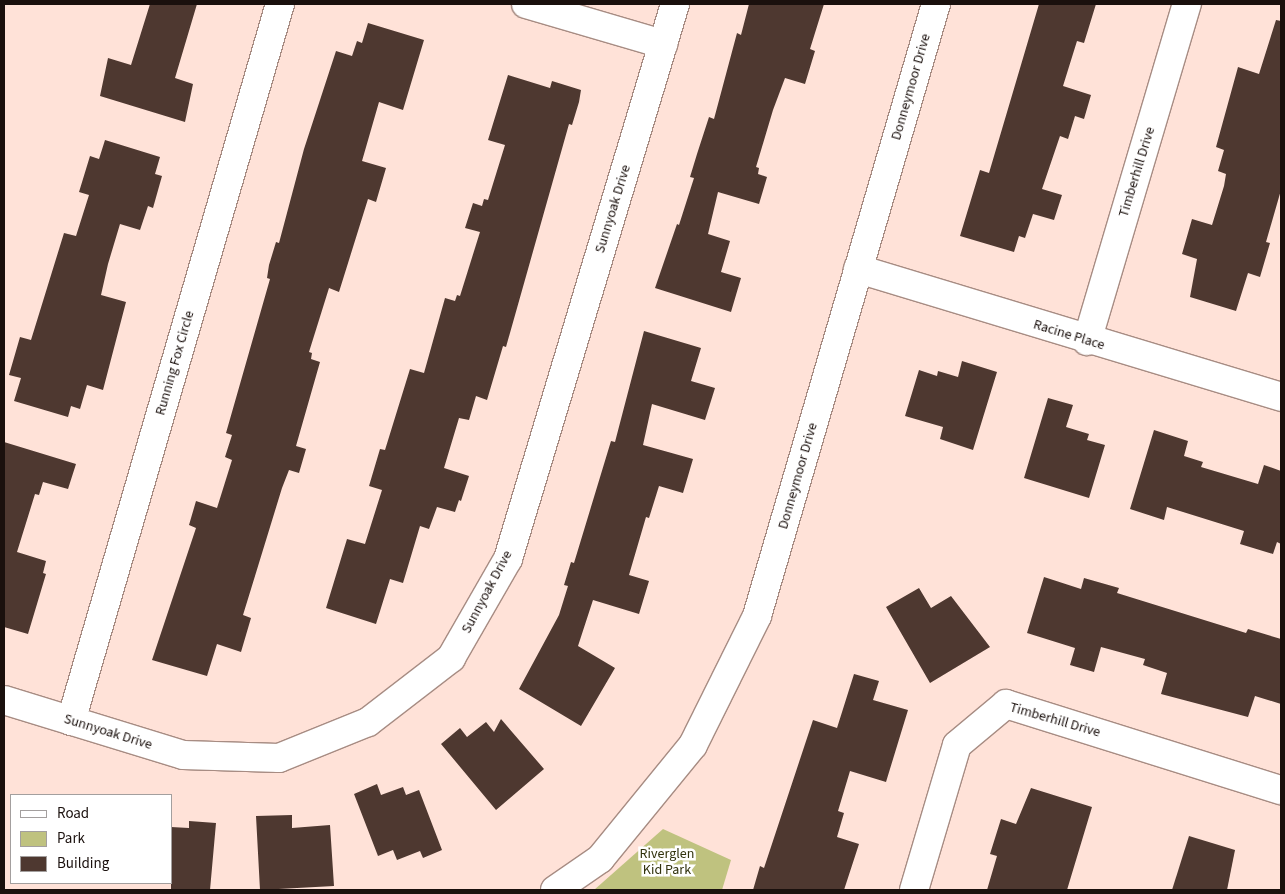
<!DOCTYPE html>
<style>
body{margin:0}
#map{position:relative;width:1285px;height:894px;overflow:hidden;background:#ffe2d8;font-family:"Source Sans 3",sans-serif}
div>[style]{position:absolute}
.green>*{inset:0;background:#bfc27f}
.building>*{inset:0;background:#4e3830}
.roads{filter:drop-shadow(1px 0 #a78c83) drop-shadow(-1px 0 #a78c83) drop-shadow(0 1px #a78c83) drop-shadow(0 -1px #a78c83)}
.minor>*{height:28px;margin:-14px;padding:0 14px;transform-origin:14px;border-radius:14px;background:#fff}
span{translate:-50% -50%;white-space:nowrap;text-align:center;line-height:1.15;-webkit-text-stroke:5px #fff;paint-order:stroke}
.street-label{font-size:14px;color:#1a100d}
.park-label{font-size:14px;color:#31320d}
.frame{position:absolute;inset:0;border:5px solid #1a100d;pointer-events:none}
.legend{position:absolute;left:10px;top:794px;width:162px;height:90px;box-sizing:border-box;background:#fff;border:1px solid #a39f9e;margin:0;padding:6px 9px;list-style:none;font-size:15px;color:#1a100d}
.legend li{display:flex;align-items:center;gap:10px;height:25px}
.legend b{width:25px;border:1px solid #a39f9e}
</style>
<div id="map">
<div class="green">
<i style="clip-path:polygon(663px 829px,731px 860px,722px 890px,594px 890px)"></i>
</div>
<div class="building">
<i style="clip-path:polygon(150px 4px,197px 4px,175px 78px,193px 84px,185px 122px,100px 96px,108px 58px,131px 65px)"></i>
<i style="clip-path:polygon(749px 4px,824px 4px,810px 49px,815px 51px,805px 84px,785px 78px,773px 110px,756px 167px,759px 168px,758px 174px,767px 177px,759px 204px,718px 192px,708px 234px,730px 241px,721px 272px,741px 278px,731px 312px,655px 288px,677px 224px,679px 225px,694px 178px,690px 177px,697px 154px,709px 117px,714px 119px,737px 33px,741px 35px)"></i>
<i style="clip-path:polygon(1039px 4px,1096px 4px,1084px 43px,1077px 41px,1063px 86px,1091px 95px,1084px 119px,1075px 116px,1068px 139px,1060px 136px,1042px 189px,1062px 195px,1054px 220px,1033px 214px,1025px 238px,1019px 236px,1014px 252px,960px 236px,980px 170px,989px 173px)"></i>
<i style="clip-path:polygon(1276px 20px,1281px 21px,1281px 190px,1266px 242px,1270px 243px,1260px 277px,1248px 273px,1236px 311px,1190px 297px,1197px 259px,1182px 254px,1192px 219px,1212px 225px,1224px 186px,1226px 174px,1218px 171px,1224px 150px,1216px 147px,1238px 67px,1259px 74px)"></i>
<i style="clip-path:polygon(368px 23px,424px 40px,403px 110px,379px 102px,362px 161px,386px 168px,376px 202px,368px 199px,339px 292px,329px 288px,309px 352px,312px 353px,311px 359px,320px 362px,296px 446px,306px 449px,299px 473px,289px 470px,282px 488px,243px 615px,251px 618px,241px 652px,217px 644px,207px 676px,152px 660px,196px 528px,189px 525px,196px 501px,217px 508px,232px 460px,225px 457px,232px 435px,226px 433px,270px 279px,267px 278px,269px 265px,276px 242px,279px 243px,304px 149px,336px 51px,352px 56px,357px 41px,362px 43px)"></i>
<i style="clip-path:polygon(508px 75px,550px 88px,552px 81px,581px 90px,579px 102px,572px 125px,569px 124px,506px 347px,503px 346px,487px 400px,476px 396px,469px 420px,459px 418px,444px 468px,469px 476px,461px 501px,459px 500px,455px 512px,437px 507px,429px 529px,420px 526px,403px 583px,390px 579px,376px 624px,326px 608px,347px 539px,365px 544px,382px 490px,369px 486px,380px 449px,385px 450px,410px 369px,424px 373px,445px 298px,455px 301px,457px 295px,460px 296px,480px 232px,465px 228px,473px 203px,482px 206px,484px 199px,488px 200px,505px 145px,488px 140px)"></i>
<i style="clip-path:polygon(105px 140px,160px 157px,155px 174px,162px 176px,153px 208px,148px 206px,140px 230px,120px 224px,108px 264px,101px 295px,126px 302px,103px 390px,87px 385px,80px 409px,71px 406px,68px 417px,14px 401px,21px 378px,9px 375px,20px 337px,31px 340px,64px 233px,76px 236px,89px 195px,79px 192px,90px 156px,99px 159px)"></i>
<i style="clip-path:polygon(644px 331px,701px 348px,691px 381px,715px 388px,705px 420px,652px 404px,643px 445px,693px 459px,683px 493px,659px 486px,649px 518px,646px 517px,629px 575px,649px 581px,639px 614px,593px 600px,578px 646px,615px 668px,581px 726px,519px 689px,559px 615px,568px 586px,564px 585px,571px 562px,574px 563px,611px 441px,615px 442px)"></i>
<i style="clip-path:polygon(962px 361px,997px 372px,973px 450px,940px 439px,943px 427px,905px 416px,919px 370px,937px 376px,938px 371px,958px 377px)"></i>
<i style="clip-path:polygon(1048px 398px,1073px 405px,1066px 427px,1089px 434px,1087px 440px,1105px 445px,1089px 498px,1024px 478px)"></i>
<i style="clip-path:polygon(1154px 430px,1188px 441px,1184px 456px,1203px 462px,1201px 467px,1258px 484px,1264px 465px,1281px 471px,1281px 544px,1277px 542px,1273px 554px,1240px 544px,1244px 531px,1167px 507px,1164px 520px,1130px 509px)"></i>
<i style="clip-path:polygon(4px 442px,76px 464px,68px 489px,43px 482px,39px 495px,35px 494px,17px 552px,46px 561px,43px 573px,46px 574px,28px 634px,4px 627px)"></i>
<i style="clip-path:polygon(1044px 577px,1081px 589px,1084px 578px,1119px 588px,1117px 593px,1246px 633px,1248px 629px,1281px 639px,1281px 704px,1255px 696px,1248px 717px,1161px 694px,1167px 673px,1143px 665px,1145px 659px,1101px 647px,1094px 672px,1070px 665px,1075px 648px,1027px 633px)"></i>
<i style="clip-path:polygon(919px 588px,931px 608px,951px 596px,990px 647px,930px 683px,886px 607px)"></i>
<i style="clip-path:polygon(854px 674px,879px 681px,873px 700px,908px 710px,886px 782px,850px 771px,838px 811px,844px 813px,837px 837px,859px 844px,844px 890px,753px 890px,760px 866px,764px 868px,813px 720px,837px 728px)"></i>
<i style="clip-path:polygon(501px 719px,544px 769px,496px 810px,441px 744px,460px 728px,467px 737px,486px 722px,494px 732px)"></i>
<i style="clip-path:polygon(377px 784px,381px 795px,403px 787px,406px 795px,419px 790px,442px 850px,423px 858px,420px 851px,397px 860px,393px 850px,378px 856px,354px 794px)"></i>
<i style="clip-path:polygon(1031px 788px,1092px 807px,1067px 890px,987px 890px,997px 856px,990px 854px,1001px 819px,1016px 824px)"></i>
<i style="clip-path:polygon(292px 815px,292px 828px,330px 825px,334px 886px,260px 890px,256px 816px)"></i>
<i style="clip-path:polygon(189px 821px,216px 823px,210px 890px,171px 890px,171px 827px,189px 828px)"></i>
<i style="clip-path:polygon(1189px 836px,1235px 850px,1227px 890px,1172px 890px)"></i>
</div>
<div class="roads">
<div class="minor">
<i style="left:526px;top:4px;width:143px;rotate:16.3deg"></i>
<i style="left:858px;top:269px;width:442px;rotate:16.8deg"></i>
<i style="left:1087px;top:341px;width:352px;rotate:-73.5deg"></i>
<i style="left:4px;top:700px;width:187px;rotate:17.1deg"></i>
<i style="left:183px;top:755px;width:96px;rotate:1.8deg"></i>
<i style="left:279px;top:758px;width:96px;rotate:-22deg"></i>
<i style="left:368px;top:722px;width:105px;rotate:-37.6deg"></i>
<i style="left:451px;top:658px;width:114px;rotate:-60.1deg"></i>
<i style="left:508px;top:559px;width:580px;rotate:-73.25deg"></i>
<i style="left:71px;top:721px;width:747px;rotate:-73.75deg"></i>
<i style="left:555px;top:890px;width:55px;rotate:-34.6deg"></i>
<i style="left:600px;top:859px;width:147px;rotate:-50.8deg"></i>
<i style="left:693px;top:745px;width:144px;rotate:-63.6deg"></i>
<i style="left:757px;top:616px;width:638px;rotate:-73.7deg"></i>
<i style="left:914px;top:890px;width:151px;rotate:-73.5deg"></i>
<i style="left:957px;top:745px;width:64px;rotate:-39.9deg"></i>
<i style="left:1006px;top:704px;width:288px;rotate:17.4deg"></i>
</div>
</div>
<div class="street-label">
<span style="left:911px;top:87px;rotate:-74deg">Donneymoor Drive</span>
<span style="left:1137px;top:172px;rotate:-73deg">Timberhill Drive</span>
<span style="left:613px;top:209px;rotate:-73deg">Sunnyoak Drive</span>
<span style="left:1069px;top:335px;rotate:17deg">Racine Place</span>
<span style="left:175px;top:363px;rotate:-74deg">Running Fox Circle</span>
<span style="left:798px;top:476px;rotate:-74deg">Donneymoor Drive</span>
<span style="left:487px;top:592px;rotate:-62deg">Sunnyoak Drive</span>
<span style="left:1055px;top:720px;rotate:16deg">Timberhill Drive</span>
<span style="left:108px;top:732px;rotate:17deg">Sunnyoak Drive</span>
</div>
<div class="park-label">
<span style="left:667px;top:862px">Riverglen<br>Kid Park</span>
</div>
<div class="frame"></div>
<ul class="legend">
<li><b style="height:6px;background:#fff"></b>Road</li>
<li><b style="height:14px;background:#bfc27f"></b>Park</li>
<li><b style="height:14px;background:#4e3830"></b>Building</li>
</ul>
</div>
